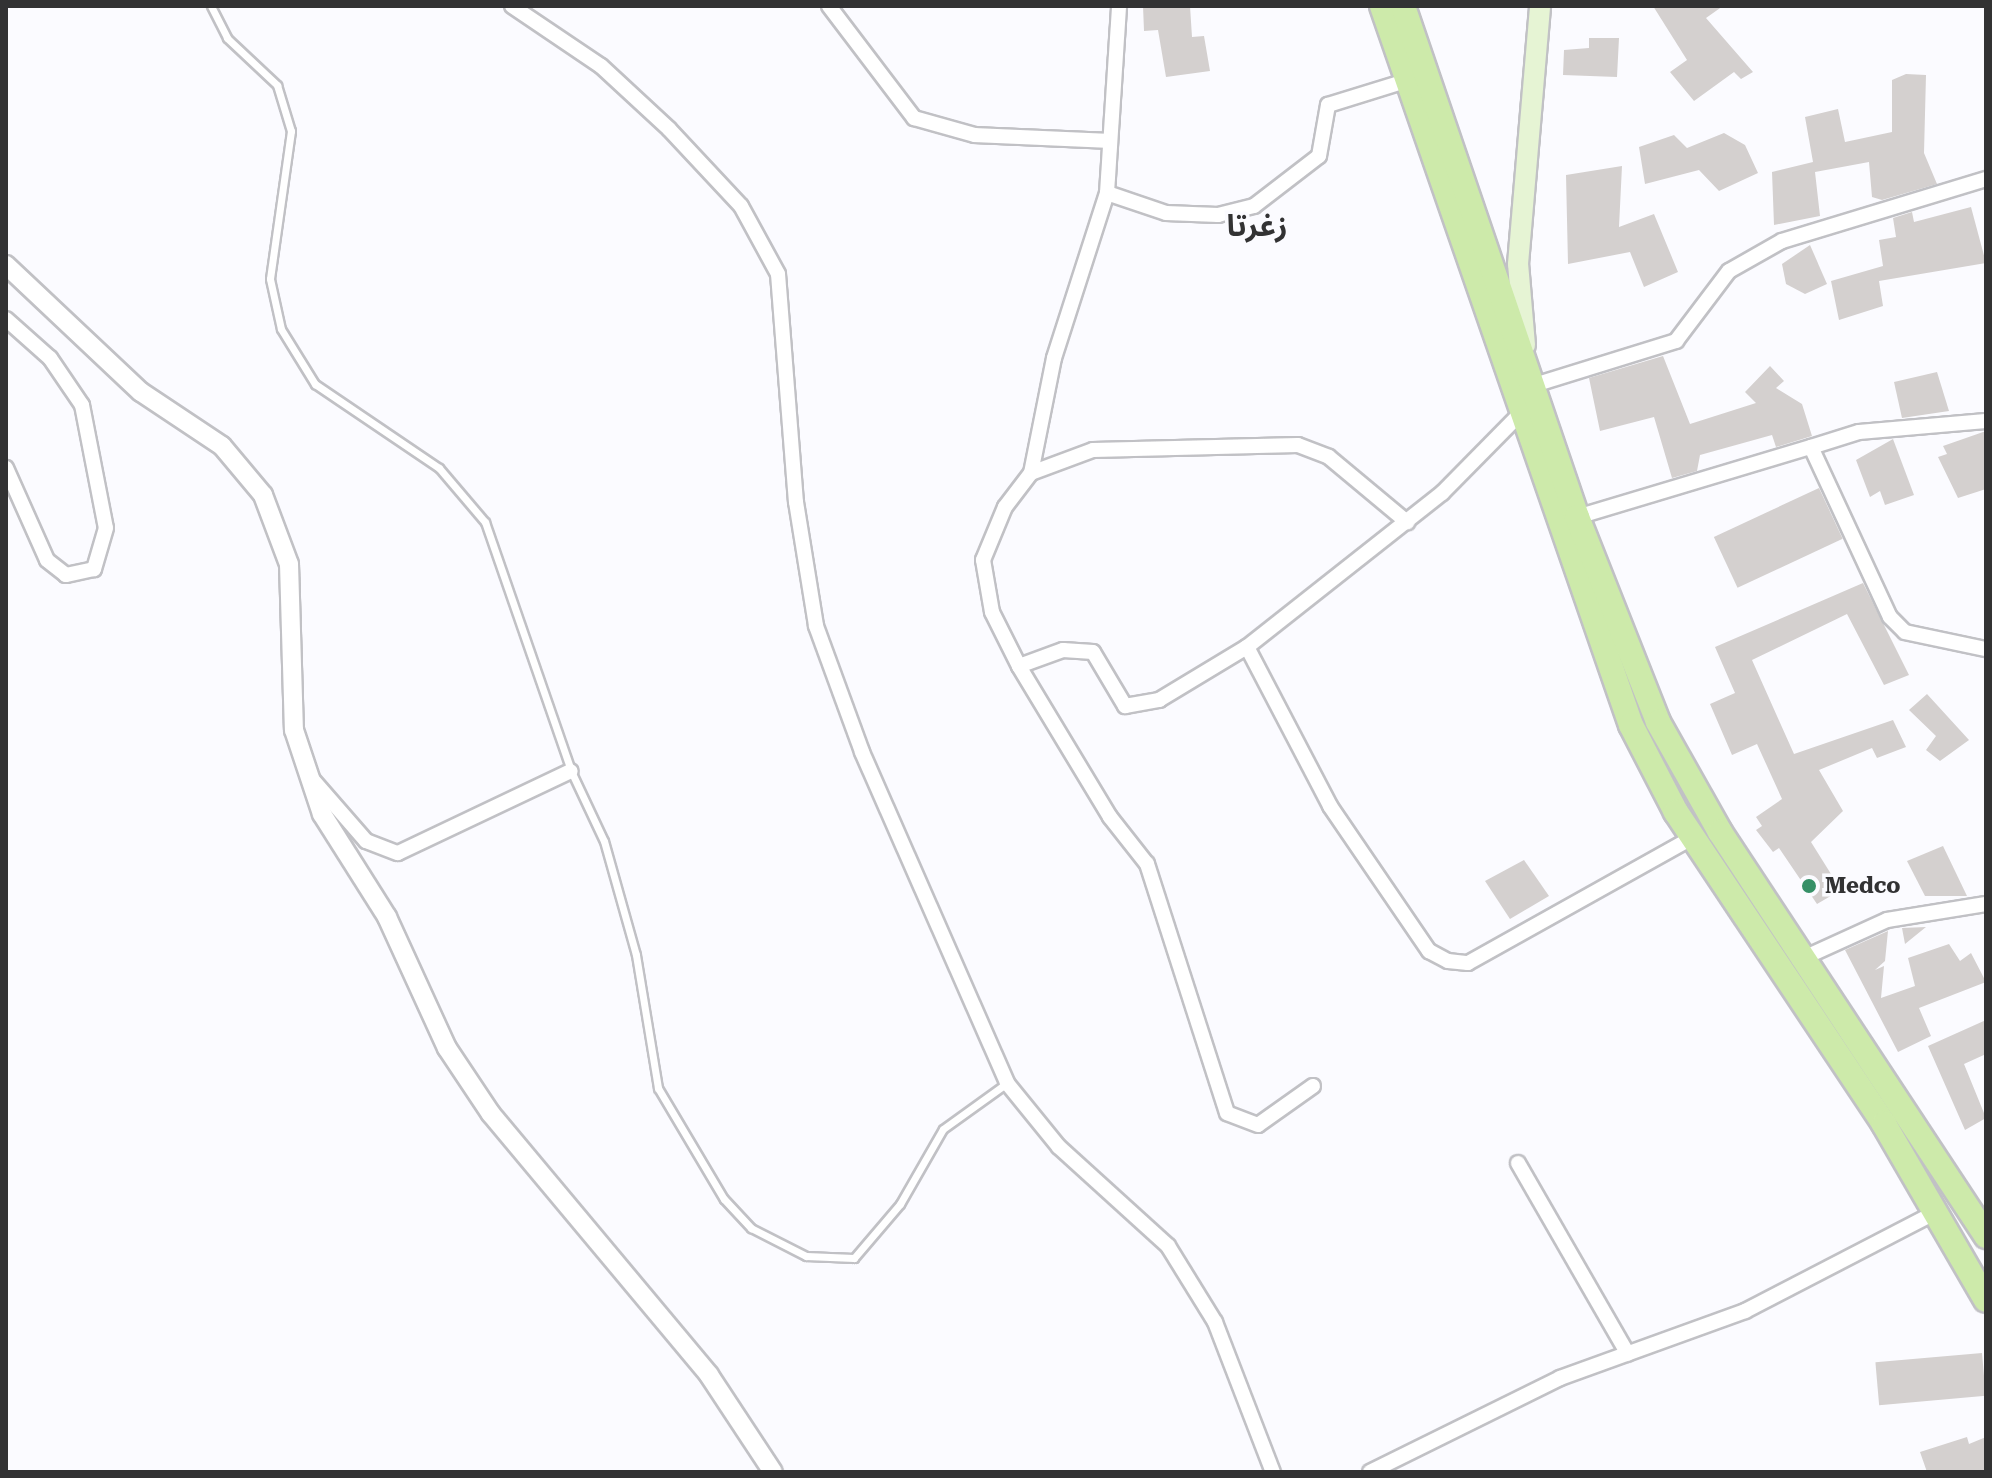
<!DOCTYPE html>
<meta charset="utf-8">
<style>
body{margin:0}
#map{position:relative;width:1992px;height:1478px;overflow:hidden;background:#fbfbff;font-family:"Roboto Serif","Noto Sans Arabic",serif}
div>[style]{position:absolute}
.building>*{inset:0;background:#d4d0cf;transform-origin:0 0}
.roads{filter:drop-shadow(2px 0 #c1c1c5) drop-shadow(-2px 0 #c1c1c5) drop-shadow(0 2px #c1c1c5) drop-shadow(0 -2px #c1c1c5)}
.service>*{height:7px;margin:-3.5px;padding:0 3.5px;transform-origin:3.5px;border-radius:3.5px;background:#fff}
.minor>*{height:14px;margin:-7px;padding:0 7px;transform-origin:7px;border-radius:7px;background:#fff}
.tertiary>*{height:18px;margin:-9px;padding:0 9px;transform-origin:9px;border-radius:9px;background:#fff}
.secondary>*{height:20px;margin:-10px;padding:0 10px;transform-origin:10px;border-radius:10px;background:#e6f4d4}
.primary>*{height:24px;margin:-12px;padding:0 12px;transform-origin:12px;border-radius:12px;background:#cdeaaa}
.dots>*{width:22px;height:22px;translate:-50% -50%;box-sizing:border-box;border:4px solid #fbfbff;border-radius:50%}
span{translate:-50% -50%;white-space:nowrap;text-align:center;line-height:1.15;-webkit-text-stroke:7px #fbfbff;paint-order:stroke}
.poi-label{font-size:22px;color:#323233;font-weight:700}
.left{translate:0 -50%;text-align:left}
.district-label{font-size:30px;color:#323233;font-weight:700}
.frame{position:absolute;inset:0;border:8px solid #323233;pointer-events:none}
</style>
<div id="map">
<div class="building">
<i style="clip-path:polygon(1143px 6px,1190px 6px,1192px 37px,1204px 36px,1210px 71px,1166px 77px,1158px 30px,1144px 31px)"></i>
<i style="clip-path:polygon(1653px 6px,1723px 6px,1706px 18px,1753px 72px,1741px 79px,1734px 72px,1694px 101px,1670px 72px,1687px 60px)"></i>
<i style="clip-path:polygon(1589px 38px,1619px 38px,1617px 77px,1563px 75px,1564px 50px,1589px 48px)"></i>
<i style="clip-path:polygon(1906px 74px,1926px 75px,1924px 153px,1937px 184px,1882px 200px,1872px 197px,1869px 162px,1815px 172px,1820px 216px,1774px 225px,1772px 172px,1813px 162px,1805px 117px,1838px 109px,1845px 142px,1892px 132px,1892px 80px)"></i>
<i style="clip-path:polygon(1724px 133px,1745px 145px,1758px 173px,1719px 191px,1699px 170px,1645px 184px,1639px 147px,1674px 135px,1687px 148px)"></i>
<i style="clip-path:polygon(1622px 166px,1619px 227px,1654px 214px,1678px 272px,1644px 287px,1630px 252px,1568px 264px,1566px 175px)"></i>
<i style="clip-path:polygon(1971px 207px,1986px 263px,1879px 281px,1883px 306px,1839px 320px,1831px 281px,1883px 266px,1879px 240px,1896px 237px,1893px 218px,1912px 212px,1914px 222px)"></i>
<i style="clip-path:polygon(1810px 245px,1827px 284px,1805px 294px,1786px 284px,1782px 264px)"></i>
<i style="clip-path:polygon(1663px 356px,1690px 424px,1756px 403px,1745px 392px,1770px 366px,1784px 381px,1776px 388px,1802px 404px,1812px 436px,1776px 447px,1772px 435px,1700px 455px,1697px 471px,1672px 478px,1654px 417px,1600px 431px,1589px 378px)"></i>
<i style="clip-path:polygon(1937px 372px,1949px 411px,1902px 418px,1894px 382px)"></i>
<i style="clip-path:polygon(1986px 431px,1986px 489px,1958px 498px,1938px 457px,1947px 454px,1943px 446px)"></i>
<i style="clip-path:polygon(1893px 439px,1914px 495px,1885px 505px,1880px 491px,1870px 497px,1856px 460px)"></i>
<i style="left:1819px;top:488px;width:56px;height:116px;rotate:65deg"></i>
<i style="clip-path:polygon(1863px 583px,1909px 675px,1884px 685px,1847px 614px,1752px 660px,1794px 754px,1893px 720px,1906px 747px,1877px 758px,1872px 748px,1819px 770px,1843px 811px,1811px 842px,1841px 890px,1817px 904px,1779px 848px,1773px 852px,1756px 830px,1762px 826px,1756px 817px,1782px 799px,1757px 744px,1732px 755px,1710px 704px,1735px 693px,1715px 647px)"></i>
<i style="clip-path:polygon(1927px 694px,1969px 740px,1940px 761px,1926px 750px,1936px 736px,1909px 710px)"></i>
<i style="clip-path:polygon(1943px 846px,1967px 896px,1925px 896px,1907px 861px)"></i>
<i style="clip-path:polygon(1524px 860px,1549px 896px,1510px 919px,1485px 881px)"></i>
<i style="clip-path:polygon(1926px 927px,1905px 944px,1902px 928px)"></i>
<i style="clip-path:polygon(1888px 931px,1885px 961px,1875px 970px,1884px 966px,1881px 998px,1915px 986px,1908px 958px,1949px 944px,1960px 961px,1971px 953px,1986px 982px,1919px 1008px,1931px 1036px,1898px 1052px,1845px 950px)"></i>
<i style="clip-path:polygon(1986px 1020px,1986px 1054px,1964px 1064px,1986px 1118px,1965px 1130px,1928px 1046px)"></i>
<i style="left:1982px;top:1353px;width:43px;height:107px;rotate:85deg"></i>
<i style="clip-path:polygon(1967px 1437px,1969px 1444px,1986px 1437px,1986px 1472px,1927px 1472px,1920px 1452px)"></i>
</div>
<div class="roads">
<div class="service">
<i style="left:211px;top:6px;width:36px;rotate:63deg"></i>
<i style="left:227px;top:38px;width:69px;rotate:43.2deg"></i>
<i style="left:277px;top:85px;width:48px;rotate:73.1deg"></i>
<i style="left:291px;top:131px;width:149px;rotate:98.1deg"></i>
<i style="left:270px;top:279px;width:51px;rotate:77.6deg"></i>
<i style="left:281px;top:329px;width:65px;rotate:58.3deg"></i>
<i style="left:315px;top:384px;width:150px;rotate:34.1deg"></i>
<i style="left:439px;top:468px;width:71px;rotate:49.6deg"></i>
<i style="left:485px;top:522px;width:263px;rotate:70.9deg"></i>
<i style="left:571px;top:771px;width:77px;rotate:64.8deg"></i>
<i style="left:604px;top:841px;width:118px;rotate:74.3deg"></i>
<i style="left:636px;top:955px;width:135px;rotate:80.6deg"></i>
<i style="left:658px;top:1088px;width:129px;rotate:59.3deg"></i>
<i style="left:724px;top:1199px;width:40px;rotate:47deg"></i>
<i style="left:751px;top:1228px;width:62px;rotate:27deg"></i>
<i style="left:806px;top:1256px;width:48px;rotate:2.4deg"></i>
<i style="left:854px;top:1258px;width:71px;rotate:-49.6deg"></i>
<i style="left:900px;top:1204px;width:86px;rotate:-60.2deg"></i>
<i style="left:943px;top:1129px;width:79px;rotate:-35.7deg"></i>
</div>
<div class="minor">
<i style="left:512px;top:6px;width:107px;rotate:34deg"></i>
<i style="left:601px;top:66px;width:93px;rotate:42.8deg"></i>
<i style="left:669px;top:129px;width:105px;rotate:46.9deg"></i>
<i style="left:741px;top:206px;width:77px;rotate:61.4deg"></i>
<i style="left:778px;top:274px;width:229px;rotate:85.5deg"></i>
<i style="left:796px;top:502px;width:126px;rotate:80.8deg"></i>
<i style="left:816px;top:626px;width:134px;rotate:69.9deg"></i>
<i style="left:862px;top:752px;width:361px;rotate:66.3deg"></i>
<i style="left:1007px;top:1083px;width:82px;rotate:50.9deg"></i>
<i style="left:1059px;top:1147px;width:147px;rotate:42.2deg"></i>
<i style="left:1168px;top:1246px;width:89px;rotate:58.3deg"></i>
<i style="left:1215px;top:1322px;width:161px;rotate:68.9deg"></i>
<i style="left:829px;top:6px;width:141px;rotate:52.8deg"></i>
<i style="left:914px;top:118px;width:63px;rotate:15.6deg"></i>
<i style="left:975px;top:135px;width:135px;rotate:2.5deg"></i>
<i style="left:1107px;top:193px;width:62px;rotate:18.7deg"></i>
<i style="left:1166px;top:213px;width:52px;rotate:2.2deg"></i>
<i style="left:1218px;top:215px;width:37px;rotate:-14deg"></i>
<i style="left:1254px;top:206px;width:82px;rotate:-37.6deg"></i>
<i style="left:1319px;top:156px;width:52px;rotate:-80deg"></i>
<i style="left:1328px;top:105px;width:85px;rotate:-17.2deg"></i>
<i style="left:6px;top:319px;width:59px;rotate:41.6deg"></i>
<i style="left:50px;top:358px;width:57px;rotate:55.8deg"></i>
<i style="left:82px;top:405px;width:125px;rotate:79deg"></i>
<i style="left:106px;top:528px;width:43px;rotate:106.3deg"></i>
<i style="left:94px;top:569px;width:29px;rotate:168deg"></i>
<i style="left:66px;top:575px;width:24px;rotate:-142deg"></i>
<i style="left:47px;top:560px;width:101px;rotate:-114deg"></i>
<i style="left:1534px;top:385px;width:149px;rotate:-17.2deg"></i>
<i style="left:1676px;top:341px;width:88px;rotate:-52.9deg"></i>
<i style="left:1729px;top:271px;width:61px;rotate:-29.5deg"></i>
<i style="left:1782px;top:241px;width:213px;rotate:-16.9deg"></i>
<i style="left:1523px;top:411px;width:115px;rotate:134.6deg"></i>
<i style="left:1442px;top:493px;width:248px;rotate:141.7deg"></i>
<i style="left:1247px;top:647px;width:179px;rotate:62.4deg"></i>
<i style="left:1330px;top:806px;width:176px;rotate:55.7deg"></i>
<i style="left:1429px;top:951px;width:21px;rotate:28deg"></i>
<i style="left:1448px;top:961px;width:20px;rotate:6deg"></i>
<i style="left:1468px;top:963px;width:257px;rotate:-29.2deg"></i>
<i style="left:1811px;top:447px;width:50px;rotate:-17.4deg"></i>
<i style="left:1859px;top:432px;width:127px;rotate:-5deg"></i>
<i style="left:1031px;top:473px;width:117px;rotate:-78.7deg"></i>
<i style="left:1054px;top:358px;width:173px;rotate:-72.2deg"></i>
<i style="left:1107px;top:193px;width:187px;rotate:-86.3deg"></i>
<i style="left:1577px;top:517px;width:244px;rotate:-16.7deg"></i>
<i style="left:1811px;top:447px;width:187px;rotate:65.1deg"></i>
<i style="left:1890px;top:617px;width:21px;rotate:45deg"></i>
<i style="left:1905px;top:632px;width:83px;rotate:11.9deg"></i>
<i style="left:1019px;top:666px;width:47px;rotate:-20deg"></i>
<i style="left:1063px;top:650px;width:30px;rotate:4deg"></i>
<i style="left:1093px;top:652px;width:63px;rotate:59.3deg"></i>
<i style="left:1125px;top:706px;width:35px;rotate:-10deg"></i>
<i style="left:1159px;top:700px;width:103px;rotate:-31.1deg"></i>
<i style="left:313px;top:780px;width:81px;rotate:49deg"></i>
<i style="left:366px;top:841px;width:34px;rotate:21deg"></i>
<i style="left:398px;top:853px;width:191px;rotate:-25.4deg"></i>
<i style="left:1799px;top:960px;width:97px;rotate:-24.4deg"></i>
<i style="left:1887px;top:920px;width:100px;rotate:-9.2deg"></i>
<i style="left:1313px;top:1086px;width:67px;rotate:144.7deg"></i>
<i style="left:1258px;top:1125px;width:33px;rotate:-159deg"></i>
<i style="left:1227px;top:1113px;width:262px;rotate:-107.8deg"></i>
<i style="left:1147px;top:864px;width:60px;rotate:-128.2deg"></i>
<i style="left:1110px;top:817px;width:176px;rotate:-121.1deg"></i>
<i style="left:1019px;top:666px;width:60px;rotate:-116.6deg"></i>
<i style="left:992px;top:612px;width:53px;rotate:-99.8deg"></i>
<i style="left:983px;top:560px;width:57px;rotate:-67.5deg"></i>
<i style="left:1005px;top:507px;width:43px;rotate:-52.6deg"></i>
<i style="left:1031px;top:473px;width:66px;rotate:-20.4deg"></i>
<i style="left:1093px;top:450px;width:205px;rotate:-1.4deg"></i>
<i style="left:1298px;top:445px;width:33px;rotate:21deg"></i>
<i style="left:1329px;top:457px;width:102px;rotate:39.8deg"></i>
<i style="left:1518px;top:1163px;width:220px;rotate:60.1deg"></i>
<i style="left:1370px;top:1472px;width:212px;rotate:-26.3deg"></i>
<i style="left:1560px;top:1378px;width:197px;rotate:-19.9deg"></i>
<i style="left:1745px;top:1311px;width:217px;rotate:-27.4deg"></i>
</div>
<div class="tertiary">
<i style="left:6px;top:265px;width:185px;rotate:43.3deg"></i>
<i style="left:141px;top:392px;width:97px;rotate:33.7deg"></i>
<i style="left:222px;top:446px;width:64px;rotate:50.1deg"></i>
<i style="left:263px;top:495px;width:74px;rotate:69.4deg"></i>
<i style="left:289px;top:564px;width:166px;rotate:88.3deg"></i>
<i style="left:294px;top:730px;width:89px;rotate:71.6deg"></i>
<i style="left:322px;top:814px;width:122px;rotate:57.7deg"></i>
<i style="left:387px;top:917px;width:144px;rotate:65.4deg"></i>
<i style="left:447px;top:1048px;width:79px;rotate:56.3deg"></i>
<i style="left:491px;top:1114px;width:340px;rotate:50.1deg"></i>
<i style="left:709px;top:1375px;width:116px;rotate:56.6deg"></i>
</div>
<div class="secondary">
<i style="left:1525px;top:345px;width:81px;rotate:-94.9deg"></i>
<i style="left:1518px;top:264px;width:259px;rotate:-85.1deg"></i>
</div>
<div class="primary">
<i style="left:1382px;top:6px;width:761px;rotate:70.9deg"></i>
<i style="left:1631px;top:725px;width:98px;rotate:62.7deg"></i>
<i style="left:1676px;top:812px;width:375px;rotate:56.3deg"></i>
<i style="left:1884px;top:1124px;width:203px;rotate:59.9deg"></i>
<i style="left:1403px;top:6px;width:540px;rotate:71.2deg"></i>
<i style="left:1577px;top:517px;width:220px;rotate:68.4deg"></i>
<i style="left:1658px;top:722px;width:126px;rotate:60.6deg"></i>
<i style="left:1720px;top:832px;width:484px;rotate:56.6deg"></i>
</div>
</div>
<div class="dots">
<i style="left:1809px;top:886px;background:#369067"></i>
</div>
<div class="poi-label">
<span class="left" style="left:1825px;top:886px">Medco</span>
</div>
<div class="district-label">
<span style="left:1257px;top:226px">زغرتا</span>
</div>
<div class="frame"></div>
</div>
